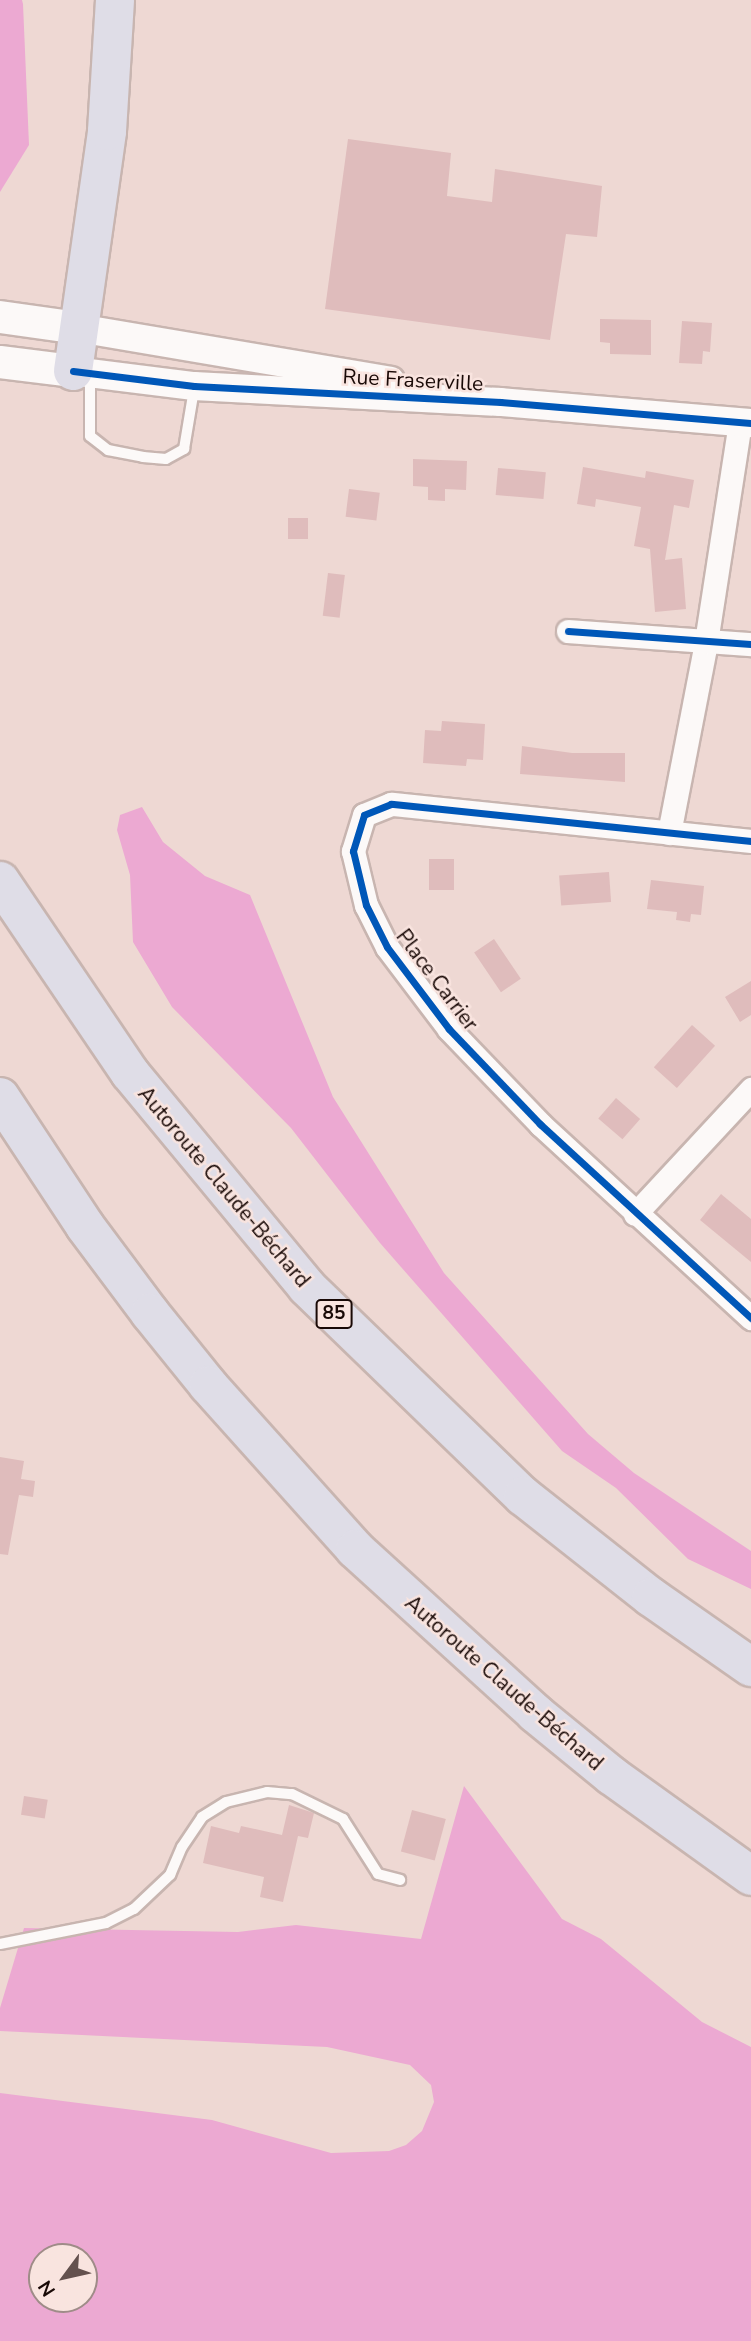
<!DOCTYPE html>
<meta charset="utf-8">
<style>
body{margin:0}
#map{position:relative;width:751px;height:2341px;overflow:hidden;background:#eed8d3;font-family:"Nunito Sans",sans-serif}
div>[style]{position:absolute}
.forest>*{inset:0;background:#eca9d2}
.building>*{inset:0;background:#dfbcbc;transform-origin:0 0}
.roads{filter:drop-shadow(2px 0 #c8b5b0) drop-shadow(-2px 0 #c8b5b0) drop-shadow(0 2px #c8b5b0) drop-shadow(0 -2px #c8b5b0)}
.service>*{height:10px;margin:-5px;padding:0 5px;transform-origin:5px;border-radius:5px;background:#fcf9f8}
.minor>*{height:23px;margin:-11.5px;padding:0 11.5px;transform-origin:11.5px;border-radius:11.5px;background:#fcf9f8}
.tertiary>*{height:28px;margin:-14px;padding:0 14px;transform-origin:14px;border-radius:14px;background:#fcf9f8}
.secondary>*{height:32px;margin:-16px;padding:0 16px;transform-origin:16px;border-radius:16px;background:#fcf9f8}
.motorway>*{height:38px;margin:-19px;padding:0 19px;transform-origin:19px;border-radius:19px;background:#dfdde7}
.cycleway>*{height:7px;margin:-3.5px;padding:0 3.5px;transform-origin:3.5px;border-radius:3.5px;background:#0057b8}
span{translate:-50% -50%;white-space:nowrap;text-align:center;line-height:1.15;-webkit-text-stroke:5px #f9e4df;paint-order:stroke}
.shield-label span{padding:2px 5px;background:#f9e4df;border:2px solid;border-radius:5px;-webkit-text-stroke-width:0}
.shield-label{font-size:19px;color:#190906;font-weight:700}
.street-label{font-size:21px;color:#190906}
.north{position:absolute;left:28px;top:2243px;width:70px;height:70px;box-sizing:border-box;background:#f9e4df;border:2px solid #9f8c88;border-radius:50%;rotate:237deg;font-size:19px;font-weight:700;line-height:28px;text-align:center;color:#190906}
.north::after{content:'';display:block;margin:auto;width:24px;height:32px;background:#64514e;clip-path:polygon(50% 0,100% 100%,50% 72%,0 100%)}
</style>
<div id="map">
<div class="forest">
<i style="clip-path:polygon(0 0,22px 0,23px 4px,29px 145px,0 192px)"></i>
<i style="clip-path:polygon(142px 807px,163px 842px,205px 876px,250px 895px,333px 1097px,444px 1273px,588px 1434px,634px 1473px,751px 1551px,751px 1589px,688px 1559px,616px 1488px,562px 1451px,380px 1243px,291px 1128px,172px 1007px,133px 942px,130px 875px,117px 830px,120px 815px)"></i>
<i style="clip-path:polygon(evenodd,464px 1786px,562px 1919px,601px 1939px,702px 2022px,751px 2047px,751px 2341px,0 2341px,0 2093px,212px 2120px,331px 2153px,389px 2151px,406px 2145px,422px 2131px,434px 2102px,431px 2085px,410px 2065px,327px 2047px,0 2031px,0 2008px,24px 1928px,238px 1932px,296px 1925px,421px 1939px,464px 1786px,42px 2257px,84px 2257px,84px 2299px,42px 2299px,42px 2257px)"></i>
</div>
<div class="building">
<i style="clip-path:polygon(348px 139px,451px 153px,447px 196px,492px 202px,495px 169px,602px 186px,597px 237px,566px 234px,550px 340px,325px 309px)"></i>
<i style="clip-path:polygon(600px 319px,651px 320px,651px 355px,610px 354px,610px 343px,600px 342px)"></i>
<i style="clip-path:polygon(682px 321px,712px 323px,710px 352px,703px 351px,702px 364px,679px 363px)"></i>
<i style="clip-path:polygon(413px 459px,467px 461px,466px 490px,445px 489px,445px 501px,428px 500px,428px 487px,413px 486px)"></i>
<i style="clip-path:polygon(583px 467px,645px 478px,646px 471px,694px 480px,689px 508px,674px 505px,665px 560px,682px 558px,686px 609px,655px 612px,650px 549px,634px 546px,641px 507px,596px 499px,595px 507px,577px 504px)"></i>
<i style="left:498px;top:468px;width:48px;height:27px;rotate:5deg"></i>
<i style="left:349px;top:489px;width:31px;height:28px;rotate:7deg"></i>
<i style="left:288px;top:518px;width:20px;height:21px"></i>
<i style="left:328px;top:573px;width:17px;height:43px;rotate:7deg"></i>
<i style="clip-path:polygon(442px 721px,485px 724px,483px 760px,467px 759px,466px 766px,423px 763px,425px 730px,441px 731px)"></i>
<i style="clip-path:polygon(522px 746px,572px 753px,625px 753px,625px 782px,520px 774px)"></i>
<i style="left:429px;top:859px;width:25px;height:31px"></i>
<i style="left:609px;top:872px;width:30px;height:50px;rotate:86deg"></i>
<i style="clip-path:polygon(651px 880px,704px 886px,701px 915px,691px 914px,690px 922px,676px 920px,677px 912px,647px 909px)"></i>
<i style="left:494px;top:939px;width:48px;height:24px;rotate:56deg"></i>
<i style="clip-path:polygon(751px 981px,751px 1015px,740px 1022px,725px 997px)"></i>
<i style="left:692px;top:1025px;width:31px;height:57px;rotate:42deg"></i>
<i style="left:616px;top:1098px;width:32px;height:27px;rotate:41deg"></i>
<i style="clip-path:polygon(721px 1194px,751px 1219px,751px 1262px,700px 1220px)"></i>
<i style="clip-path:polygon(0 1457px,24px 1461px,21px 1479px,35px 1481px,33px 1497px,19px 1495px,8px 1555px,0 1554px)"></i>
<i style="left:24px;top:1796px;width:24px;height:19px;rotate:9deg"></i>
<i style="clip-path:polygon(289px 1805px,314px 1813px,308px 1838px,298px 1836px,283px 1902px,260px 1897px,264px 1877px,203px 1863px,211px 1826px,239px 1833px,241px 1826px,282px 1835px)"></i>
<i style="left:412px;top:1810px;width:35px;height:43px;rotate:15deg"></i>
</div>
<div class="roads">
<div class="service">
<i style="left:90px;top:374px;width:62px;rotate:90deg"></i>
<i style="left:90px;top:436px;width:23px;rotate:38deg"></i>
<i style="left:108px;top:450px;width:36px;rotate:11deg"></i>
<i style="left:143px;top:457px;width:23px;rotate:5deg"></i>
<i style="left:166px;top:459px;width:21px;rotate:-29deg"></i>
<i style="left:184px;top:449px;width:61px;rotate:-80.5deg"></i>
<i style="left:0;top:1944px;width:108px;rotate:-11.2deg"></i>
<i style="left:106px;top:1923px;width:31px;rotate:-27deg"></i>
<i style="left:134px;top:1909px;width:50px;rotate:-43.4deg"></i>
<i style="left:170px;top:1875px;width:30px;rotate:-67deg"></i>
<i style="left:182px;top:1847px;width:36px;rotate:-56deg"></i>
<i style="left:202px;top:1817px;width:28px;rotate:-32deg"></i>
<i style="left:226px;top:1802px;width:42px;rotate:-13.7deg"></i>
<i style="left:267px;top:1792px;width:25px;rotate:5deg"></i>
<i style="left:292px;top:1794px;width:57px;rotate:26.1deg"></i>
<i style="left:343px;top:1819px;width:65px;rotate:57.5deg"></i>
<i style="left:378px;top:1874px;width:23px;rotate:15deg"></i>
</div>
<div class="minor">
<i style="left:568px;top:631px;width:183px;rotate:4.1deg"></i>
<i style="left:669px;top:833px;width:195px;rotate:-79deg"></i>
<i style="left:706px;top:642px;width:223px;rotate:-81.2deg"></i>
<i style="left:751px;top:841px;width:362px;rotate:-174.1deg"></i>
<i style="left:391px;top:804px;width:29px;rotate:158deg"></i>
<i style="left:364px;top:815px;width:38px;rotate:107deg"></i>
<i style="left:353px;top:851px;width:56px;rotate:76.5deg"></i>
<i style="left:366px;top:905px;width:47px;rotate:63.4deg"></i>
<i style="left:387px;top:947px;width:103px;rotate:52.9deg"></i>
<i style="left:449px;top:1029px;width:132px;rotate:46.2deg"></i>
<i style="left:540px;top:1124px;width:287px;rotate:42.6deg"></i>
<i style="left:635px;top:1214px;width:171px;rotate:-47.1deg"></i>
</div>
<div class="tertiary">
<i style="left:78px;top:328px;width:317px;rotate:9.6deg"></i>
<i style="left:73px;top:371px;width:122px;rotate:7.1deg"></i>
<i style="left:194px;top:386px;width:307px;rotate:3deg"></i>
<i style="left:501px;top:402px;width:251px;rotate:4.8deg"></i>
</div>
<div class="secondary">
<i style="left:0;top:317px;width:79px;rotate:8deg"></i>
<i style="left:0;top:362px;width:74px;rotate:7deg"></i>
</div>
<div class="motorway">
<i style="left:73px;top:371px;width:242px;rotate:-81.9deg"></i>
<i style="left:107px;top:131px;width:131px;rotate:-86.5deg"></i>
<i style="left:0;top:881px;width:232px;rotate:55.9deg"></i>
<i style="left:130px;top:1073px;width:278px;rotate:50.4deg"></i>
<i style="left:307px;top:1287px;width:301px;rotate:44.1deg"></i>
<i style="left:523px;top:1496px;width:163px;rotate:38.3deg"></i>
<i style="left:651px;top:1597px;width:122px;rotate:35deg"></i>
<i style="left:0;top:1097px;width:154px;rotate:56.6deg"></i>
<i style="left:85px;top:1226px;width:109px;rotate:53.2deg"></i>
<i style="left:150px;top:1313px;width:92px;rotate:51.1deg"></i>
<i style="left:208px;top:1385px;width:220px;rotate:48.1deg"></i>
<i style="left:355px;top:1549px;width:244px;rotate:42.3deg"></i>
<i style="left:535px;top:1713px;width:99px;rotate:39.3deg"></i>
<i style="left:612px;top:1776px;width:171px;rotate:35.7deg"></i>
</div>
</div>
<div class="cycleway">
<i style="left:73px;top:371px;width:122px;rotate:7.1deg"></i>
<i style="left:194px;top:386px;width:307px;rotate:3deg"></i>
<i style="left:501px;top:402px;width:251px;rotate:4.8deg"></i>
<i style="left:568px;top:631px;width:183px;rotate:4.1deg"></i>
<i style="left:751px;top:841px;width:362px;rotate:-174.1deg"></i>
<i style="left:391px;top:804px;width:29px;rotate:158deg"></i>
<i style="left:364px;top:815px;width:38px;rotate:107deg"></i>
<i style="left:353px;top:851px;width:56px;rotate:76.5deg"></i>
<i style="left:366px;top:905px;width:47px;rotate:63.4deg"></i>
<i style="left:387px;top:947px;width:103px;rotate:52.9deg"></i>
<i style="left:449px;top:1029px;width:132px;rotate:46.2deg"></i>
<i style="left:540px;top:1124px;width:287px;rotate:42.6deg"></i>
</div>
<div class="shield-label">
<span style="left:334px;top:1314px">85</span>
</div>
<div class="street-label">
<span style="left:413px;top:380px;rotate:3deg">Rue Fraserville</span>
<span style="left:437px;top:980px;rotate:53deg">Place Carrier</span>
<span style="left:224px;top:1187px;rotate:50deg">Autoroute Claude-Béchard</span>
<span style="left:504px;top:1683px;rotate:41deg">Autoroute Claude-Béchard</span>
</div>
<div class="north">N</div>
</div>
